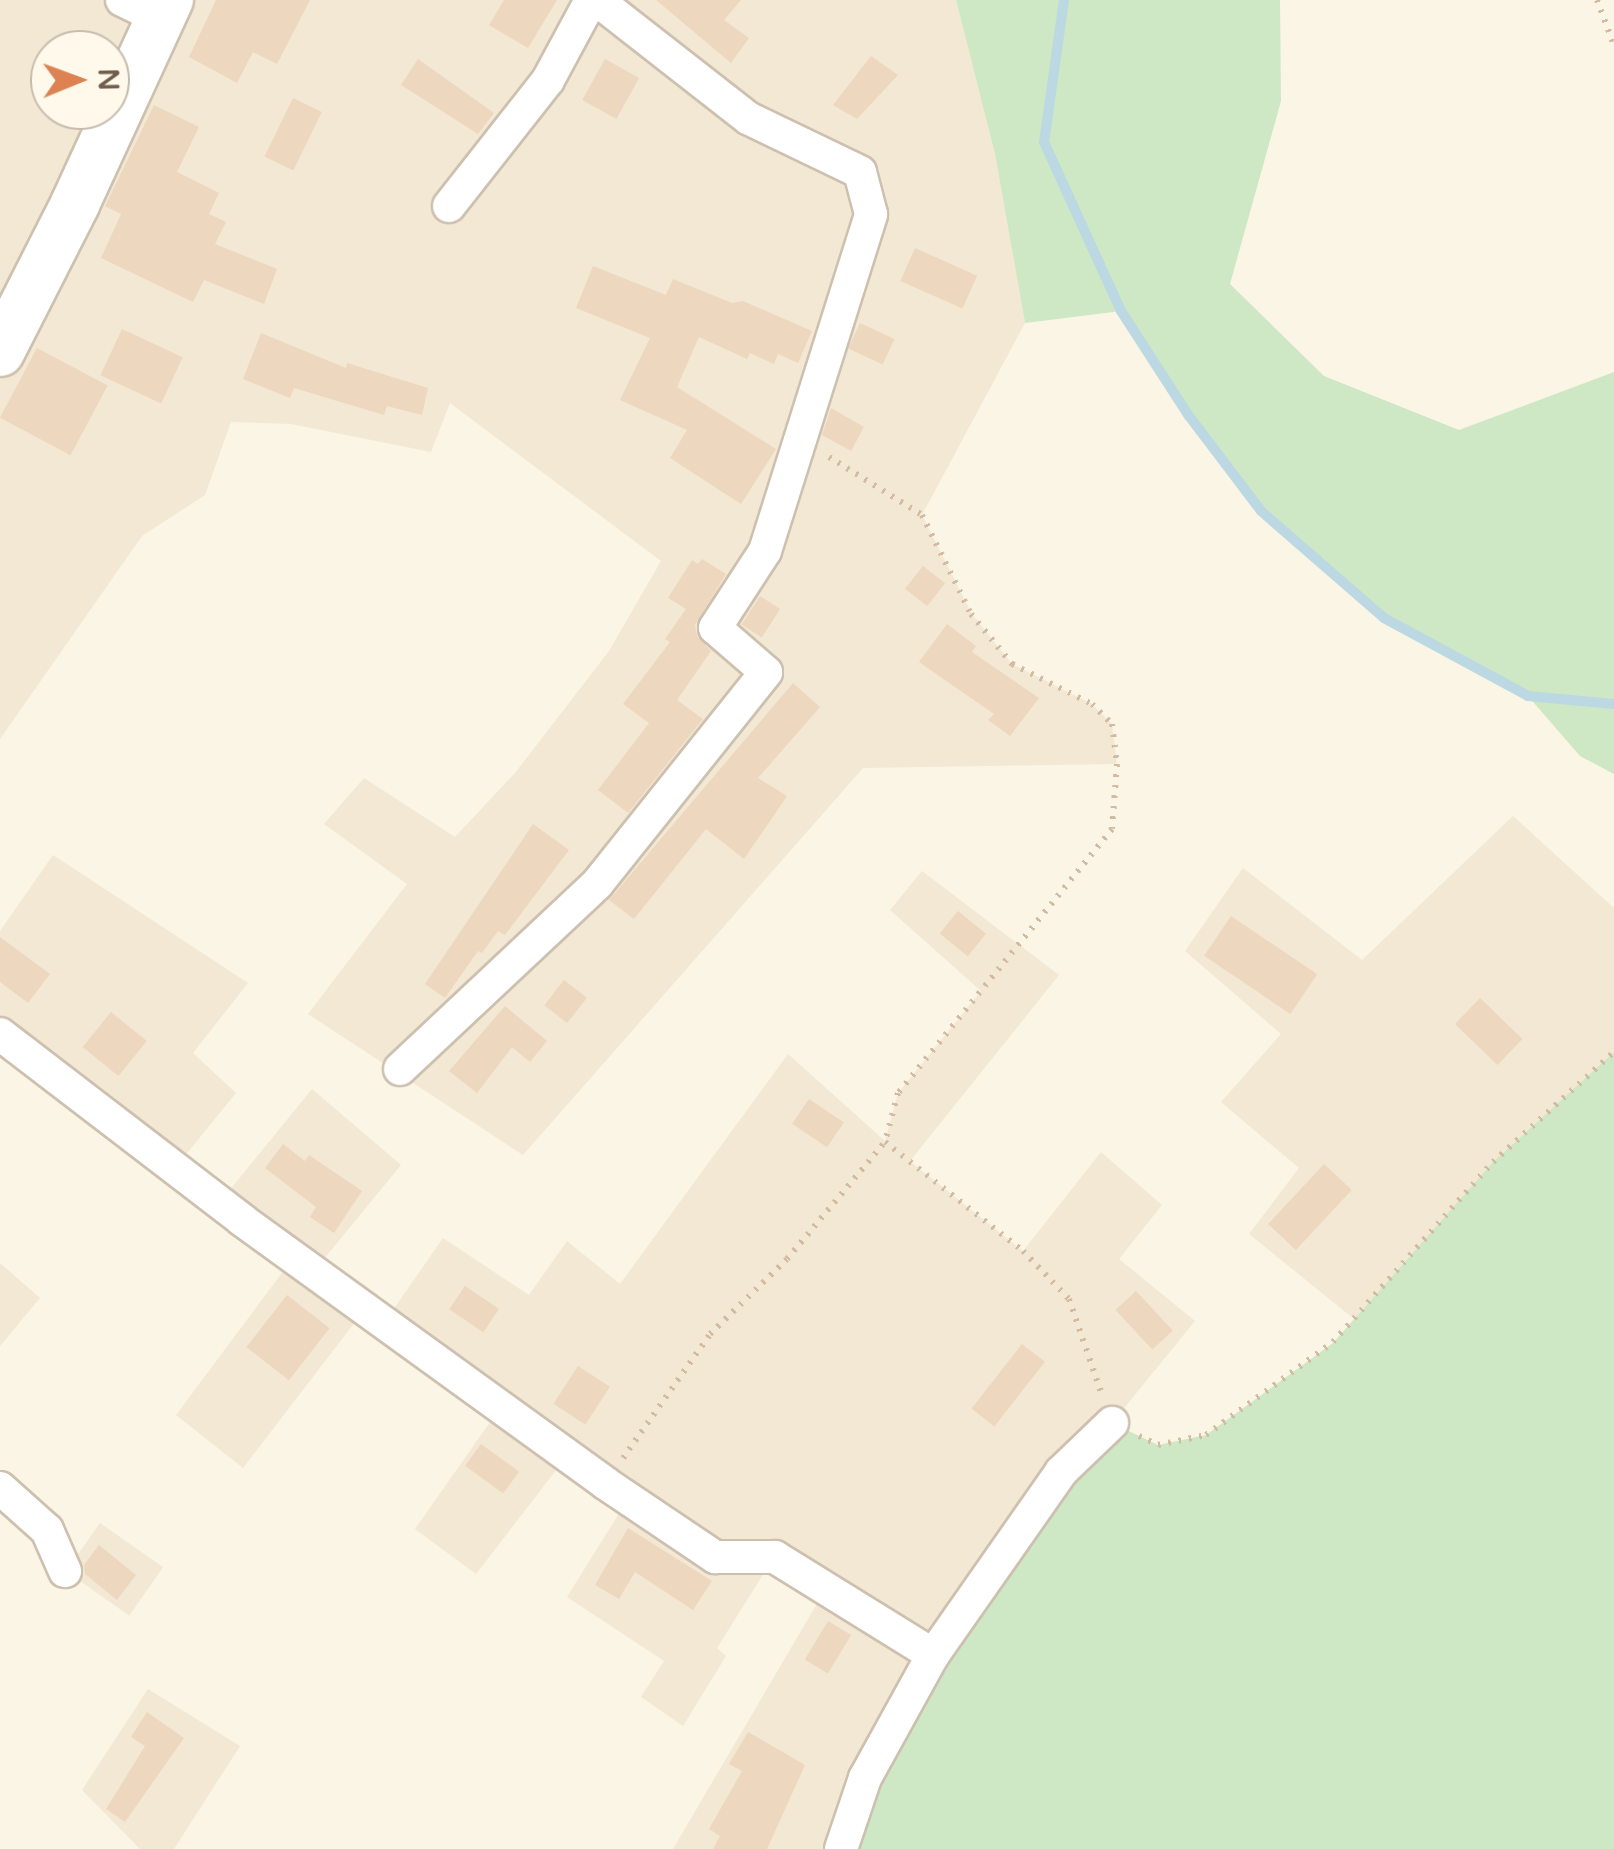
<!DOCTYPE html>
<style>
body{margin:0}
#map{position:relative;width:1614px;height:1849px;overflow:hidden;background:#fbf5e5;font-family:"Varela Round",sans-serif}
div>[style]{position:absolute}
.residential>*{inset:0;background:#f2e8d4;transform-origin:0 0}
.green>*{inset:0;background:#cee7c5}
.stream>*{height:10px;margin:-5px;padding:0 5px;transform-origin:5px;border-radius:5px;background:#bbd8e3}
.building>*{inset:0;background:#eed7bf;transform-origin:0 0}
.path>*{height:6px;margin-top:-3px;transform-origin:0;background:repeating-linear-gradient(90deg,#d3bba2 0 2.5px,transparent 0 10.5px)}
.roads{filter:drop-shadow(2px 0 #cdc0af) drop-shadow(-2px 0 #cdc0af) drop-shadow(0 2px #cdc0af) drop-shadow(0 -2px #cdc0af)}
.street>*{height:32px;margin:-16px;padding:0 16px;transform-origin:16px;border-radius:16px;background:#fff}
.secondary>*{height:48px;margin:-24px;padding:0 24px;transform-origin:24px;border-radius:24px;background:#fff}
span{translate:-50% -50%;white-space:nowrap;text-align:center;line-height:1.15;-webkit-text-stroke:8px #fef9eb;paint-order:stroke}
.north{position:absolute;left:30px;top:30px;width:100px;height:100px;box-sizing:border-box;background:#fef9eb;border:2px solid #c6bbab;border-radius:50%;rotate:89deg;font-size:28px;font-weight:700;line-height:40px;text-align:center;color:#715e4c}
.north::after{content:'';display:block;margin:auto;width:35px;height:45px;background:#dc8253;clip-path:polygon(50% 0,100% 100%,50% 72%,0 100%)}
</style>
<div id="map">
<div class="residential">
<i style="clip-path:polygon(evenodd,0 0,956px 0,995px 154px,1025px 323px,922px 515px,972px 614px,1012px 664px,1092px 704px,1112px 724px,1117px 764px,863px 768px,523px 1155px,308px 1014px,407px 884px,324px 824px,364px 778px,455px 837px,515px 773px,609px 651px,661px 561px,450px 403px,431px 452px,291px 424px,231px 422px,205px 495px,142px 536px,0 739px,0 0,50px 50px,110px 50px,110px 110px,50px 110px,50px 50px)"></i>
<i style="clip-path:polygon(1513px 816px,1614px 908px,1614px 1052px,1493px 1162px,1354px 1319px,1249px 1234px,1299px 1168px,1221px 1102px,1281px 1034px,1185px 951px,1243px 868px,1362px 960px)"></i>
<i style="clip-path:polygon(53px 855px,248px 983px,193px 1053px,236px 1093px,175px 1168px,0 1034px,0 931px)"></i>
<i style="clip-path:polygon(922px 871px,1059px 975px,910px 1161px,1023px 1251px,1101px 1152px,1162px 1205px,1119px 1259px,1195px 1321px,1112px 1423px,841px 1849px,673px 1849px,825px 1590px,774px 1557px,717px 1648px,726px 1656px,683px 1726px,641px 1697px,664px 1661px,567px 1597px,628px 1499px,567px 1456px,476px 1574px,415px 1529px,500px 1408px,384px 1323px,443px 1238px,529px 1295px,567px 1241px,620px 1284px,788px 1054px,885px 1141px,898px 1093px,981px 991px,890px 910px)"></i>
<i style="clip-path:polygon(312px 1089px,401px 1165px,314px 1271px,365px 1309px,243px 1468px,176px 1415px,293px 1258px,220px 1202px)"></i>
<i style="clip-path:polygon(0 1263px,40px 1298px,0 1346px)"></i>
<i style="left:100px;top:1523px;width:77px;height:59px;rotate:35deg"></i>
<i style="clip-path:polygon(148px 1689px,240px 1746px,174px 1849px,140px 1849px,82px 1790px)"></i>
</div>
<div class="green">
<i style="clip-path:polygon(956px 0,1280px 0,1281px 101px,1230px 284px,1324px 376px,1459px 430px,1614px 372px,1614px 774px,1580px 756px,1528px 696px,1384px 618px,1261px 511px,1189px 416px,1121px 311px,1025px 323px,995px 154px)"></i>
<i style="clip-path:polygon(1614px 1052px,1614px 1849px,841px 1849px,865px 1778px,1112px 1423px,1158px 1445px,1206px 1435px,1333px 1343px,1493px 1162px)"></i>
</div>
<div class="stream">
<i style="left:1064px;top:0;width:143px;rotate:98deg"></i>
<i style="left:1044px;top:142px;width:186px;rotate:65.5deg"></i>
<i style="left:1121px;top:311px;width:125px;rotate:57.1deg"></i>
<i style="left:1189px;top:416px;width:119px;rotate:52.8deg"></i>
<i style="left:1261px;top:511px;width:163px;rotate:41deg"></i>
<i style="left:1384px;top:618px;width:164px;rotate:28.4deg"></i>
<i style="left:1528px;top:696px;width:86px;rotate:5.3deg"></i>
</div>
<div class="building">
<i style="clip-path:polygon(216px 0,310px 0,277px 64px,253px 52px,237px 83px,189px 57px)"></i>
<i style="clip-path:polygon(504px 0,557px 0,528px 48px,489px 25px)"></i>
<i style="clip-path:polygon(656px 0,741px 0,724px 20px,749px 38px,731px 63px)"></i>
<i style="clip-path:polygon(871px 56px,898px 75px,857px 119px,833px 105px)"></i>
<i style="clip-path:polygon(418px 59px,494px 113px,478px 134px,401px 85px)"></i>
<i style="left:605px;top:59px;width:39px;height:47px;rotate:29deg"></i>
<i style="left:293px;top:98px;width:32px;height:65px;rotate:26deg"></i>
<i style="clip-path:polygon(154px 105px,199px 127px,177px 172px,219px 193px,209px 214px,226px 222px,215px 244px,277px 269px,264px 304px,204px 280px,193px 302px,101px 258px,121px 214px,105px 206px)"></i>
<i style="left:915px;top:248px;width:68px;height:36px;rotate:24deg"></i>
<i style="clip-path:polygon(593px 266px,666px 295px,673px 279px,732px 303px,743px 301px,812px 331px,798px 363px,778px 354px,774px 364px,750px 353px,747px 359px,699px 337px,677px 387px,776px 449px,741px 504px,670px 458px,687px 430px,620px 400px,650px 338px,576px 308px)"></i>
<i style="left:860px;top:323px;width:38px;height:28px;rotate:25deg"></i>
<i style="left:122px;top:329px;width:67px;height:51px;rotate:25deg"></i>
<i style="clip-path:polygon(261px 333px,346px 368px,347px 363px,428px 388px,422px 415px,387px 406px,384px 415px,294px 388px,290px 398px,243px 379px)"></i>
<i style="left:37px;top:348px;width:80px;height:79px;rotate:28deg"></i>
<i style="clip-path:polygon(831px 408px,864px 427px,851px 451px,822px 435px)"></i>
<i style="clip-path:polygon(702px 559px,726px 574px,695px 625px,697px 636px,711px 651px,677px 700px,703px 719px,628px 813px,598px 790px,649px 723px,623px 704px,670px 642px,665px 639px,686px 609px,668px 598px,692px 560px,698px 564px)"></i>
<i style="left:923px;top:566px;width:28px;height:29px;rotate:38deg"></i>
<i style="left:760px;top:596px;width:24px;height:34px;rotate:33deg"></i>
<i style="clip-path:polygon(947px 624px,976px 646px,972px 652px,1039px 698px,1010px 736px,988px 720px,994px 714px,919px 662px)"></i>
<i style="clip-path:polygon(793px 683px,820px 707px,758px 778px,787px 796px,744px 859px,706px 829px,634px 919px,609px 900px)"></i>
<i style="clip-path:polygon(533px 824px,569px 850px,505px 935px,498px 931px,482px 953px,478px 951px,445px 998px,425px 984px)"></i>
<i style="left:958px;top:911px;width:36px;height:29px;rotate:39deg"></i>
<i style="left:1231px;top:916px;width:104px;height:48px;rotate:34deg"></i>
<i style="clip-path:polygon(0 937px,50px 974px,28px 1003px,0 982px)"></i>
<i style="left:564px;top:980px;width:29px;height:32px;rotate:38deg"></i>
<i style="left:1480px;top:998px;width:59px;height:36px;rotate:44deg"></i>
<i style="clip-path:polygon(505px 1006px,547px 1041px,530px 1062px,512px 1047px,477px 1093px,449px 1071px)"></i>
<i style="left:111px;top:1012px;width:46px;height:45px;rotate:39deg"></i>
<i style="left:809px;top:1099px;width:42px;height:30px;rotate:34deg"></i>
<i style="clip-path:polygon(283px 1144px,305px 1161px,309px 1155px,362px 1191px,334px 1233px,310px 1217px,316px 1207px,265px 1168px)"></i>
<i style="left:1324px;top:1164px;width:38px;height:82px;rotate:43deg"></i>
<i style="left:465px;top:1286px;width:41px;height:28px;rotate:34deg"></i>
<i style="left:1136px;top:1291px;width:54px;height:28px;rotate:47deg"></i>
<i style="left:287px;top:1295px;width:54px;height:66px;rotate:38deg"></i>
<i style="left:1022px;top:1344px;width:29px;height:82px;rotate:38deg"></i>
<i style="left:578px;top:1366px;width:38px;height:45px;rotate:33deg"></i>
<i style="left:481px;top:1444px;width:47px;height:27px;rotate:36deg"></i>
<i style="clip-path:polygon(628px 1528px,712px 1581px,693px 1610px,635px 1572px,619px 1599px,595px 1585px)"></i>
<i style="clip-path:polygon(99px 1545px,136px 1575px,117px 1600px,85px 1574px,84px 1565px)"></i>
<i style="left:828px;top:1621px;width:27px;height:45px;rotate:31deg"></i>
<i style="clip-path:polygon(147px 1712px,184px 1738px,125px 1822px,106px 1809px,145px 1746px,131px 1737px)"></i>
<i style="clip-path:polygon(748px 1732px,805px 1765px,767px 1849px,713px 1849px,720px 1836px,709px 1829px,742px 1771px,729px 1764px)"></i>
</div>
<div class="path">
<i style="left:1597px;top:0;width:48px;rotate:69.3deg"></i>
<i style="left:829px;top:457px;width:110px;rotate:31.9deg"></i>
<i style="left:922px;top:515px;width:110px;rotate:63.7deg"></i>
<i style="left:971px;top:614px;width:65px;rotate:50.6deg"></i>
<i style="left:1012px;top:664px;width:89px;rotate:26.6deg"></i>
<i style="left:1092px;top:704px;width:28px;rotate:45deg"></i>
<i style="left:1112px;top:724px;width:40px;rotate:82.9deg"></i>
<i style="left:1117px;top:764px;width:65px;rotate:94.4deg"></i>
<i style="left:1112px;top:829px;width:340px;rotate:129deg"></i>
<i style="left:898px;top:1093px;width:51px;rotate:104.9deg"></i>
<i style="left:1139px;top:1436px;width:21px;rotate:25deg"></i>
<i style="left:1158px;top:1445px;width:49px;rotate:-11.8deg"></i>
<i style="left:1206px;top:1435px;width:157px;rotate:-36.2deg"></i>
<i style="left:1333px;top:1342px;width:241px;rotate:-48.4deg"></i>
<i style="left:1493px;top:1162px;width:164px;rotate:-42.3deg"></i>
<i style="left:623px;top:1458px;width:151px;rotate:-54.9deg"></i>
<i style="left:710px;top:1334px;width:107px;rotate:-44.2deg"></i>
<i style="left:787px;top:1259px;width:153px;rotate:-50.1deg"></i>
<i style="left:885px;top:1142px;width:176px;rotate:38.3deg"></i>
<i style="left:1023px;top:1251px;width:66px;rotate:46.2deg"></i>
<i style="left:1069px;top:1299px;width:98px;rotate:71deg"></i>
</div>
<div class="roads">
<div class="street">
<i style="left:122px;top:0;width:43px;rotate:26deg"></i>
<i style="left:449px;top:206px;width:160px;rotate:-51.8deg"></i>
<i style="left:548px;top:80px;width:91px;rotate:-61.7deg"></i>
<i style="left:0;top:1034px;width:305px;rotate:37.5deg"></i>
<i style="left:242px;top:1220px;width:448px;rotate:35.9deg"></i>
<i style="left:605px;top:1483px;width:133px;rotate:33.9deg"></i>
<i style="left:715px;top:1557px;width:60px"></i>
<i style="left:775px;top:1557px;width:186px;rotate:31.8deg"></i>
<i style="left:400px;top:1069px;width:270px;rotate:-43.2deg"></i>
<i style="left:597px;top:884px;width:271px;rotate:-51.4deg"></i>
<i style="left:766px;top:672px;width:67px;rotate:-139.2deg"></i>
<i style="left:715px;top:628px;width:92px;rotate:-57deg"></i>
<i style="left:765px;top:551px;width:353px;rotate:-72.5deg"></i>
<i style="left:871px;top:214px;width:43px;rotate:-104.7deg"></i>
<i style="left:860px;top:172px;width:124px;rotate:-154.3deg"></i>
<i style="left:748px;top:118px;width:192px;rotate:-142deg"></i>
<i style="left:0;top:1488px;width:63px;rotate:41.8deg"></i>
<i style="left:47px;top:1530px;width:45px;rotate:66.3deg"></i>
<i style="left:841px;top:1849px;width:75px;rotate:-71.3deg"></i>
<i style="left:865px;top:1778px;width:141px;rotate:-61.1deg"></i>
<i style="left:933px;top:1655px;width:223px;rotate:-55deg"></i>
<i style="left:1061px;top:1472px;width:71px;rotate:-43.9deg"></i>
</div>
<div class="secondary">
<i style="left:0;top:352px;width:166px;rotate:-63.1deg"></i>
<i style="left:75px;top:204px;width:225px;rotate:-65.3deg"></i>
</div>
</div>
<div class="north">N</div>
</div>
